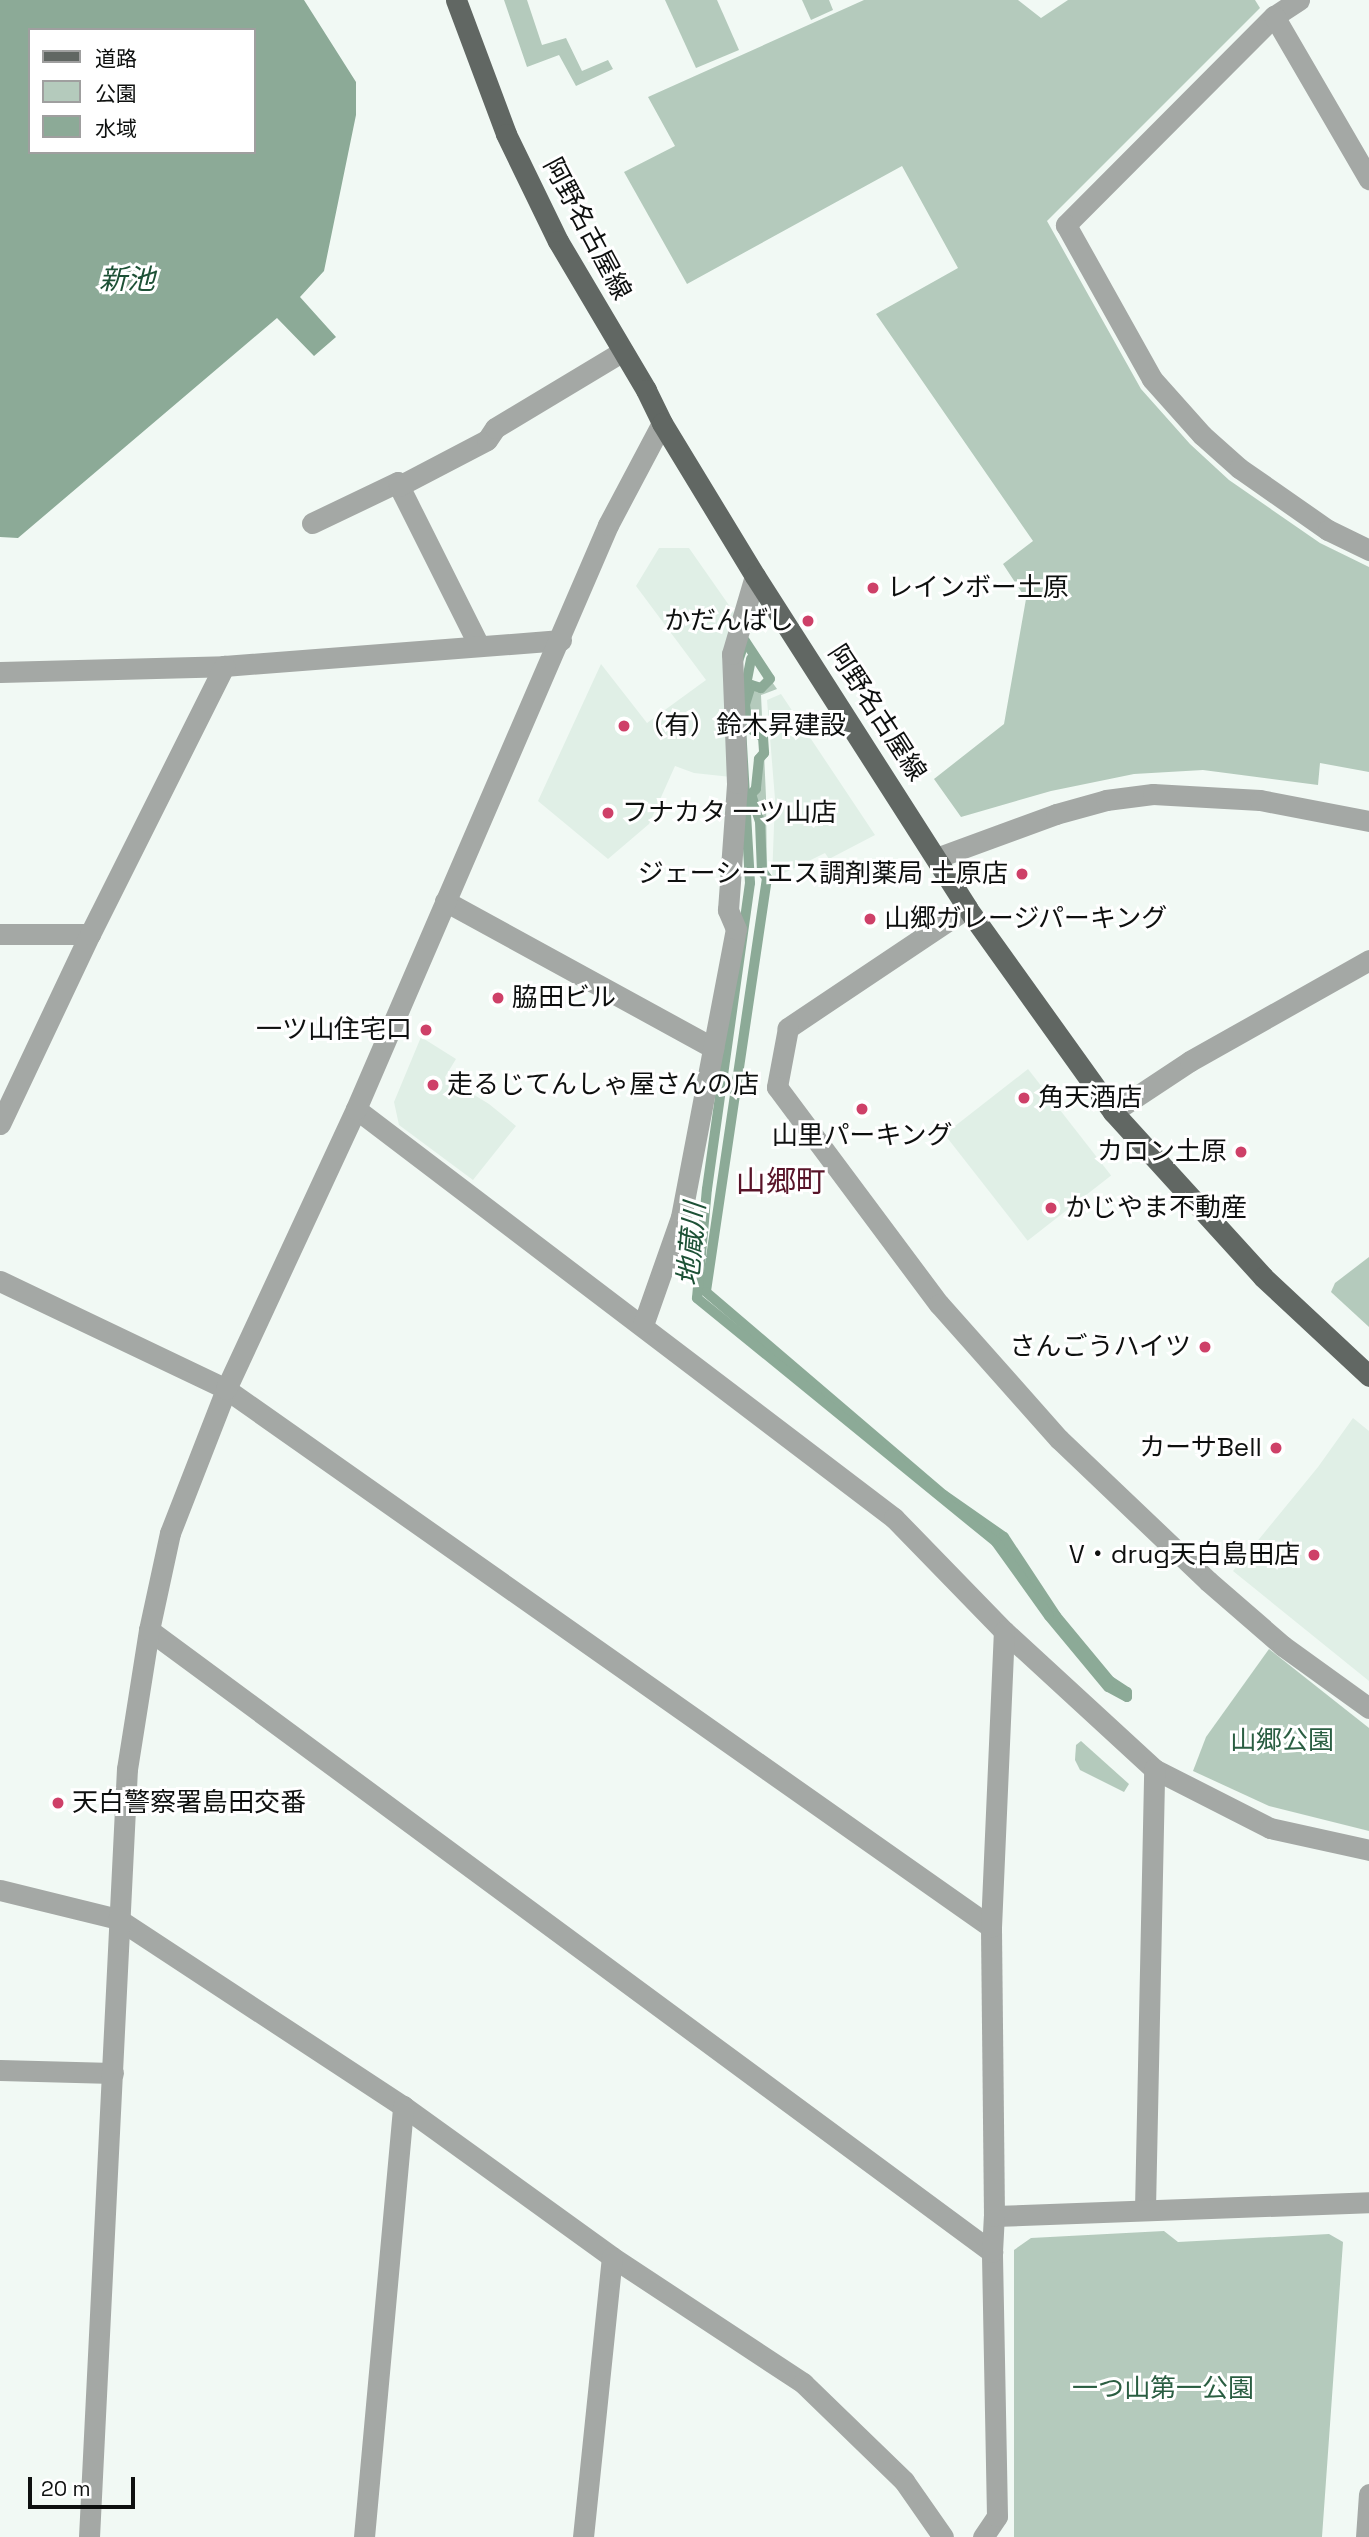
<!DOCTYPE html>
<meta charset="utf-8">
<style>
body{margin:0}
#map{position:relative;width:1369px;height:2537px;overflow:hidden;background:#f1f9f4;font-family:"Space Grotesk","Noto Sans JP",sans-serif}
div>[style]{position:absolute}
.built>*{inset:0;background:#e0efe6;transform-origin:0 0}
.green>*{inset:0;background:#b4cabc}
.water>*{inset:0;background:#8caa97}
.stream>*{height:10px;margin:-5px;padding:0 5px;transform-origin:5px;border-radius:5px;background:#8caa97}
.minor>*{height:21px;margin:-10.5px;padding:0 10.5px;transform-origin:10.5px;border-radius:10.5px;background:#a4a8a5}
.major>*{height:21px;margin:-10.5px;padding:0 10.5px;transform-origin:10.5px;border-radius:10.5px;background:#616763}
.dots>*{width:19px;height:19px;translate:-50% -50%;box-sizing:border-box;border:4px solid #fff;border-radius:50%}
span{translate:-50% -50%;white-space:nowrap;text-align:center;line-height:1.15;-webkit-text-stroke:6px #fff;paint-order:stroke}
.street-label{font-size:26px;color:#0e100f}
.poi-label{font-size:26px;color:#0e100f}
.left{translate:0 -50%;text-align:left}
.right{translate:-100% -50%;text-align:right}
.park-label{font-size:26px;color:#2a5e42}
.water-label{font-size:28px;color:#1d5136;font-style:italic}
.quarter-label{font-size:30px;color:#581428}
.legend{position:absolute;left:28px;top:28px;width:228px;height:126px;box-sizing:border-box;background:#fff;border:2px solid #9f9f9f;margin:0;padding:9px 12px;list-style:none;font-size:21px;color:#0e100f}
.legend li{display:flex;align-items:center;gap:14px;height:35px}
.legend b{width:35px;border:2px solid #9f9f9f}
.scale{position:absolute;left:28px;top:2477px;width:107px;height:32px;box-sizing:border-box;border:4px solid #0e100f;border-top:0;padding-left:9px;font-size:21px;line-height:24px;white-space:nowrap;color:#0e100f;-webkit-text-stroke:5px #fff;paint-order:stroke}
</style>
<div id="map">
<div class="built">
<i style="clip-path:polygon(659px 548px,689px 548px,733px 611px,736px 620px,731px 777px,694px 773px,675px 766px,649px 824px,608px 859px,538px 801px,601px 664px,647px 723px,706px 680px,636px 586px)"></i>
<i style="clip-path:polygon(781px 694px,875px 835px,829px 859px,825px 853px,772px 879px,775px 799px,767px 700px)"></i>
<i style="clip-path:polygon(421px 1037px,456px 1059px,445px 1077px,489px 1104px,516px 1126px,473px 1180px,399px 1125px,394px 1102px)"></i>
<i style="left:1028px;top:1069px;width:135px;height:106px;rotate:52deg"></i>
<i style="clip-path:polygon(1353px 1418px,1369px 1431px,1369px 1681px,1233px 1571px,1318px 1467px)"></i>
</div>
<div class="green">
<i style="clip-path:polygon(504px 0,527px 0,542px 45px,566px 38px,582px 71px,608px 60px,613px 69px,576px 86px,559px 55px,527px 67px)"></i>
<i style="clip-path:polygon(665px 0,717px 0,739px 50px,696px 68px)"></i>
<i style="clip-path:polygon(802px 0,829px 0,833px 10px,811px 20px)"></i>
<i style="clip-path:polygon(864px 0,1018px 0,1041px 18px,1068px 0,1255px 0,1260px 8px,1047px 221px,1141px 389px,1190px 444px,1229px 480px,1320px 543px,1369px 567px,1369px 772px,1320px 763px,1318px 785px,1203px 770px,1134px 774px,1051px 791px,961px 817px,934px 779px,1004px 724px,1026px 599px,1003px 564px,1033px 541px,876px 314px,958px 268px,902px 166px,687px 284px,624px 172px,675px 146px,648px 97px)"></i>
<i style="clip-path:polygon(770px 679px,777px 689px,761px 695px,763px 737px,748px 727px,745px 705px,751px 685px,761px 687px)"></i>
<i style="clip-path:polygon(764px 753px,766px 797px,767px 878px,762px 871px,760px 822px,751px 794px,756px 789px,759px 759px)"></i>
<i style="clip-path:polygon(1369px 1257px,1369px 1327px,1331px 1292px,1335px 1283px)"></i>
<i style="clip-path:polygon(1269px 1649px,1369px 1728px,1369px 1831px,1269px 1806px,1193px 1771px,1206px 1737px)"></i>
<i style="clip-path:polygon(1081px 1741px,1129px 1784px,1124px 1792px,1080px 1770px,1075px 1760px,1076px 1745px)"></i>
<i style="clip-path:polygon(1164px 2231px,1178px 2242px,1329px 2234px,1343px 2242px,1322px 2537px,1014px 2537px,1014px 2250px,1031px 2238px)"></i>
</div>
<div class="water">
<i style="clip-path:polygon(evenodd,0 0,304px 0,356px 82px,356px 115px,324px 271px,300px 297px,336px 337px,314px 356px,277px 318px,18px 538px,0 537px,0 0,30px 30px,254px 30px,254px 152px,30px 152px,30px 30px)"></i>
</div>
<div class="stream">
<i style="left:745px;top:641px;width:45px;rotate:56.7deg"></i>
<i style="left:770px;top:679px;width:13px;rotate:135deg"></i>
<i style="left:761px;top:688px;width:10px;rotate:-163deg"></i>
<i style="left:751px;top:685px;width:21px;rotate:107deg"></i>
<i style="left:745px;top:705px;width:22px;rotate:82deg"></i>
<i style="left:748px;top:727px;width:18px;rotate:34deg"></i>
<i style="left:763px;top:737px;width:16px;rotate:86deg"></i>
<i style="left:764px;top:753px;width:8px;rotate:130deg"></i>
<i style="left:759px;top:759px;width:30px;rotate:96deg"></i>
<i style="left:756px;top:789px;width:7px;rotate:135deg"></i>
<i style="left:751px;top:794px;width:29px;rotate:72deg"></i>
<i style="left:760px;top:822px;width:49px;rotate:87.7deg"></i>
<i style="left:762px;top:871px;width:9px;rotate:54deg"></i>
<i style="left:767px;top:878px;width:418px;rotate:98.4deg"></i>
<i style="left:706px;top:1292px;width:313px;rotate:40.5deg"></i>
<i style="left:944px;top:1495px;width:73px;rotate:35deg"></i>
<i style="left:1004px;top:1537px;width:95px;rotate:56.6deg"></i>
<i style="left:1056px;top:1616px;width:85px;rotate:50.3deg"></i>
<i style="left:1110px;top:1681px;width:20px;rotate:33deg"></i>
<i style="left:1127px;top:1692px;width:5px;rotate:90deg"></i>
<i style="left:1127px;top:1697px;width:21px;rotate:-152deg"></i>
<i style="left:1108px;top:1687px;width:92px;rotate:-129.7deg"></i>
<i style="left:1049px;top:1616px;width:91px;rotate:-125.6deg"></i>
<i style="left:996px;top:1542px;width:386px;rotate:-140.8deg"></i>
<i style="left:697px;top:1298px;width:109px;rotate:-84.8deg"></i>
<i style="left:707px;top:1189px;width:309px;rotate:-82deg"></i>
<i style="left:750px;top:883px;width:206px;rotate:-93.3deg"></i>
<i style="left:738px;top:677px;width:16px;rotate:-90deg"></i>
<i style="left:738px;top:661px;width:21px;rotate:-71deg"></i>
<i style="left:745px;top:690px;width:32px;rotate:-79deg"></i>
</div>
<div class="minor">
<i style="left:1299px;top:0;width:30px;rotate:147deg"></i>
<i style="left:1274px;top:16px;width:295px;rotate:134.9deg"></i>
<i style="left:1066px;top:225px;width:176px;rotate:60.8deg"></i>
<i style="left:1152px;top:379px;width:75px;rotate:48.2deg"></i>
<i style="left:1202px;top:435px;width:50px;rotate:41.7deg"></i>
<i style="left:1239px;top:468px;width:108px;rotate:34.9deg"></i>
<i style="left:1328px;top:530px;width:46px;rotate:26deg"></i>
<i style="left:1274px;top:16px;width:189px;rotate:59.8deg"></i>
<i style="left:399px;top:486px;width:179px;rotate:63.4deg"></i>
<i style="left:312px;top:523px;width:95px;rotate:-25.5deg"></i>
<i style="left:398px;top:482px;width:4px;rotate:76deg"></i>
<i style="left:399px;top:486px;width:99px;rotate:-27.6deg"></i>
<i style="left:487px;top:440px;width:14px;rotate:-56deg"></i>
<i style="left:495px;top:428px;width:149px;rotate:-31deg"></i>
<i style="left:0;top:672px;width:224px;rotate:-1.5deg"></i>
<i style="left:224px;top:666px;width:338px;rotate:-4.4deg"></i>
<i style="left:936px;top:858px;width:128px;rotate:-20.1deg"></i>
<i style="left:1056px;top:814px;width:52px;rotate:-15.6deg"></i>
<i style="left:1106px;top:800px;width:47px;rotate:-7.3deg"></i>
<i style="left:1153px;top:794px;width:107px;rotate:3.2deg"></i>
<i style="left:1260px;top:800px;width:111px;rotate:10.9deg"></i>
<i style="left:445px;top:901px;width:306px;rotate:28.7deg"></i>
<i style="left:967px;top:908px;width:216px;rotate:146.2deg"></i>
<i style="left:788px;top:1028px;width:60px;rotate:100.6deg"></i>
<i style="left:777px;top:1087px;width:271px;rotate:53.3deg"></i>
<i style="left:939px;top:1304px;width:181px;rotate:48.4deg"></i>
<i style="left:1059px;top:1439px;width:206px;rotate:43.6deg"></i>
<i style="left:1208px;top:1581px;width:99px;rotate:40.9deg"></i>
<i style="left:1283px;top:1646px;width:106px;rotate:35.8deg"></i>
<i style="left:0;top:934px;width:90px"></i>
<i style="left:356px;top:1109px;width:676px;rotate:37.24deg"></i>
<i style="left:894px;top:1518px;width:158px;rotate:45.8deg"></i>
<i style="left:1004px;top:1631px;width:204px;rotate:42.6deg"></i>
<i style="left:1154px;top:1769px;width:130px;rotate:27deg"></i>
<i style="left:1270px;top:1828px;width:101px;rotate:12.5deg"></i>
<i style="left:1113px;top:1112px;width:92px;rotate:-33.5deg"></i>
<i style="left:1190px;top:1061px;width:206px;rotate:-29.4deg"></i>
<i style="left:0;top:1124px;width:210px;rotate:-64.7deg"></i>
<i style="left:90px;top:934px;width:300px;rotate:-63.4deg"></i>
<i style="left:0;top:1281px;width:250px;rotate:25.5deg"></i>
<i style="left:226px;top:1389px;width:935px;rotate:35.12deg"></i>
<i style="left:643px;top:1325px;width:114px;rotate:-70.6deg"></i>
<i style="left:681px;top:1217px;width:293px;rotate:-79.2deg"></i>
<i style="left:736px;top:929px;width:21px;rotate:-113deg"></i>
<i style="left:728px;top:910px;width:127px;rotate:-85.9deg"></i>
<i style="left:737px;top:783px;width:129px;rotate:-92.2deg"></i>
<i style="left:732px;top:654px;width:81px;rotate:-73.6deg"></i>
<i style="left:149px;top:1630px;width:1048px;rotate:36.42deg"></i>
<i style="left:0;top:1890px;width:122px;rotate:13.8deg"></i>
<i style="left:118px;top:1919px;width:341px;rotate:33.3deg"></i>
<i style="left:403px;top:2106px;width:258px;rotate:35.8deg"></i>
<i style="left:612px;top:2257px;width:229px;rotate:33.4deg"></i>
<i style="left:803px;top:2383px;width:141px;rotate:44.1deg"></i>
<i style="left:904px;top:2481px;width:68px;rotate:55.1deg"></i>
<i style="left:0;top:2070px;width:113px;rotate:1.5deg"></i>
<i style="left:1145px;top:2209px;width:440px;rotate:-88.8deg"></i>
<i style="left:994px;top:2216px;width:375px;rotate:-2.1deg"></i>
<i style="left:89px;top:2537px;width:769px;rotate:-87.17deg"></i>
<i style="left:127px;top:1769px;width:141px;rotate:-81deg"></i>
<i style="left:149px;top:1630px;width:99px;rotate:-77.8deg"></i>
<i style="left:170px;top:1533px;width:155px;rotate:-68.7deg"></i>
<i style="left:226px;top:1389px;width:309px;rotate:-65.1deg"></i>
<i style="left:356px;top:1109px;width:636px;rotate:-66.66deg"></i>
<i style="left:608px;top:525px;width:115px;rotate:-62.1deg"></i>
<i style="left:364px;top:2537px;width:433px;rotate:-84.8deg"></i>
<i style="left:583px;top:2537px;width:281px;rotate:-84.1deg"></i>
<i style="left:983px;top:2537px;width:25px;rotate:-56deg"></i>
<i style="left:997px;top:2516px;width:264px;rotate:-91.1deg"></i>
<i style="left:992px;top:2252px;width:36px;rotate:-87deg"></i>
<i style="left:994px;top:2216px;width:289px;rotate:-90.6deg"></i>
<i style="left:991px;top:1927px;width:296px;rotate:-87.5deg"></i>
<i style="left:1366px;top:2537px;width:43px;rotate:-86deg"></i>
</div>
<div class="major">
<i style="left:456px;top:0;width:143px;rotate:69.5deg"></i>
<i style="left:506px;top:134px;width:119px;rotate:64.1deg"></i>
<i style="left:558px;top:241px;width:173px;rotate:59.4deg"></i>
<i style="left:646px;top:390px;width:37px;rotate:64deg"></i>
<i style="left:662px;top:423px;width:179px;rotate:58.7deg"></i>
<i style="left:755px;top:576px;width:394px;rotate:57.4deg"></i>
<i style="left:967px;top:908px;width:251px;rotate:54.4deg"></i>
<i style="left:1113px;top:1112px;width:223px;rotate:47.7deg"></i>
<i style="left:1263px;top:1277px;width:145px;rotate:43deg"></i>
</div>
<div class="dots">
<i style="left:873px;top:588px;background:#ce4068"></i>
<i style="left:808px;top:621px;background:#ce4068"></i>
<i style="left:624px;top:726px;background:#ce4068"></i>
<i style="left:608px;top:813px;background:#ce4068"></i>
<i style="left:1022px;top:874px;background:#ce4068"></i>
<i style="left:870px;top:919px;background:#ce4068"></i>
<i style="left:498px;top:998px;background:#ce4068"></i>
<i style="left:426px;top:1030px;background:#ce4068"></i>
<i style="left:433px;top:1085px;background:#ce4068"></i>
<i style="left:1024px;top:1098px;background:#ce4068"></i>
<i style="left:862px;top:1109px;background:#ce4068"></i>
<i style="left:1241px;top:1152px;background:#ce4068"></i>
<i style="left:1051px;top:1208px;background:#ce4068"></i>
<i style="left:1205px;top:1347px;background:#ce4068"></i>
<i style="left:1276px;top:1448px;background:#ce4068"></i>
<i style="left:1314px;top:1555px;background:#ce4068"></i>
<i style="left:58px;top:1803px;background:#ce4068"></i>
</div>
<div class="street-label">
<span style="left:587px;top:229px;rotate:62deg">阿野名古屋線</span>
<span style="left:877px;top:713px;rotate:57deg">阿野名古屋線</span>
</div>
<div class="poi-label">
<span class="left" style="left:887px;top:588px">レインボー土原</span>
<span class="right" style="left:794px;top:621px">かだんばし</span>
<span class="left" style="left:638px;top:726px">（有）鈴木昇建設</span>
<span class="left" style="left:622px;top:813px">フナカタ 一ツ山店</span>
<span class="right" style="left:1008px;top:874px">ジェーシーエス調剤薬局 土原店</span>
<span class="left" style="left:884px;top:919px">山郷ガレージパーキング</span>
<span class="left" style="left:512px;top:998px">脇田ビル</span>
<span class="right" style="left:412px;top:1030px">一ツ山住宅口</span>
<span class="left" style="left:447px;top:1085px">走るじてんしゃ屋さんの店</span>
<span class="left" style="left:1038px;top:1098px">角天酒店</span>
<span style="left:862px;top:1136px">山里パーキング</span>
<span class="right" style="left:1227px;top:1152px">カロン土原</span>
<span class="left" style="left:1065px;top:1208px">かじやま不動産</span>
<span class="right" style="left:1191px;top:1347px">さんごうハイツ</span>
<span class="right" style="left:1262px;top:1448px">カーサBell</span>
<span class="right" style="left:1300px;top:1555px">V・drug天白島田店</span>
<span class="left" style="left:72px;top:1803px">天白警察署島田交番</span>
</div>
<div class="park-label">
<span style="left:1282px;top:1741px">山郷公園</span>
<span style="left:1163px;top:2389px">一つ山第一公園</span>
</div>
<div class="water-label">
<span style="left:127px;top:279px">新池</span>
<span style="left:691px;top:1244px;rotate:-85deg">地蔵川</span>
</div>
<div class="quarter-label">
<span style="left:781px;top:1182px">山郷町</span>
</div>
<ul class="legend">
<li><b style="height:9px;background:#616763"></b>道路</li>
<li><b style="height:19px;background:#b4cabc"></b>公園</li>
<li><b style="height:19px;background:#8caa97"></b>水域</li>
</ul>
<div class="scale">20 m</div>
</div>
